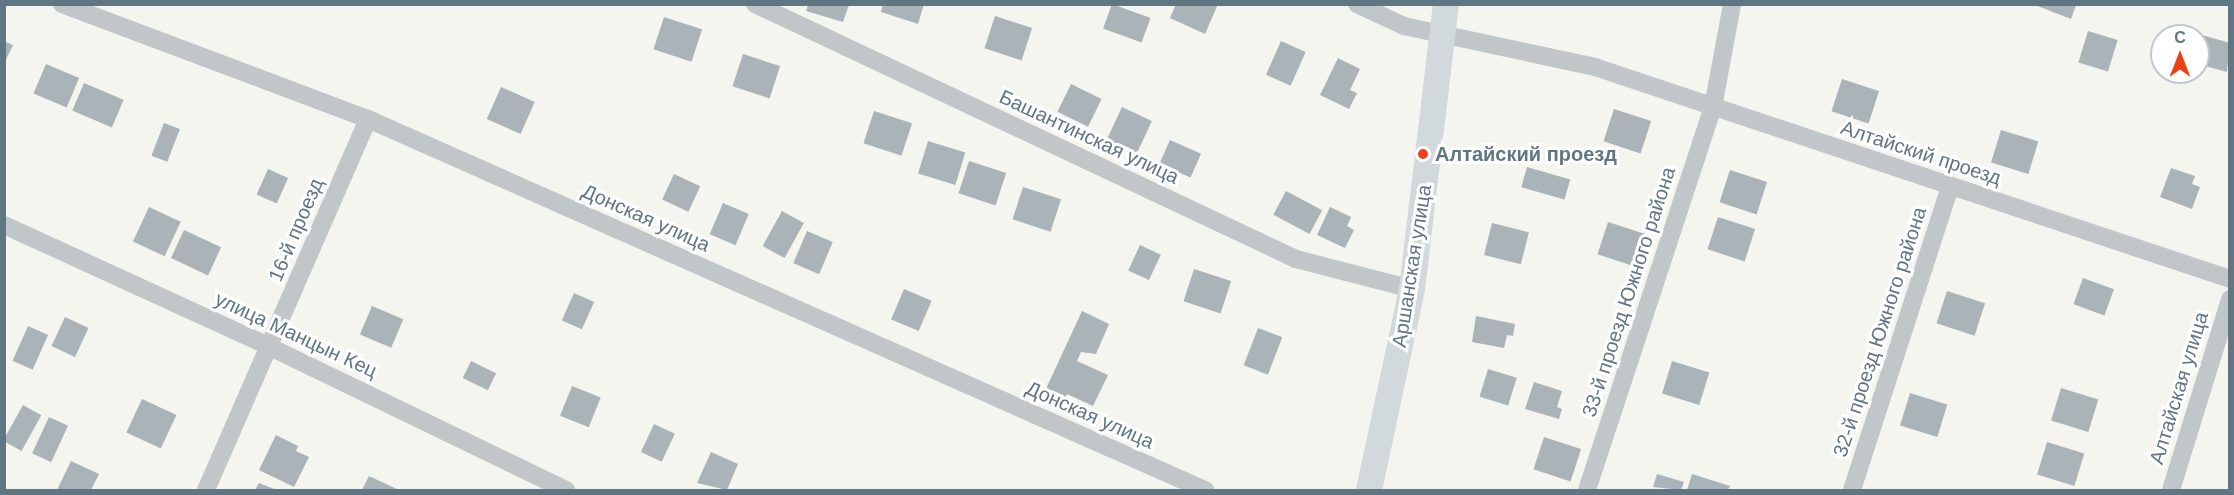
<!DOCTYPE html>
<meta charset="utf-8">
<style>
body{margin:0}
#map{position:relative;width:2234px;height:495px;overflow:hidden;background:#f5f5f0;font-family:Arial,sans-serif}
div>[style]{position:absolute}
.building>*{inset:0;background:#aab3b7;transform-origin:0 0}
.street>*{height:18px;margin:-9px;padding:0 9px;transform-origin:9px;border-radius:9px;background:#c1c6c8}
.secondary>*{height:26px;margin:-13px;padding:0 13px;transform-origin:13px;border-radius:13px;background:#d2d9dc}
.dots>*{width:16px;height:16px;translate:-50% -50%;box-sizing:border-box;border:3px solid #fff;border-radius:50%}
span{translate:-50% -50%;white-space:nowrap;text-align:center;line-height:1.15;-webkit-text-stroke:6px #fff;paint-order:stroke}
.street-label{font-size:20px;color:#617683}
.poi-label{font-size:20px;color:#617683;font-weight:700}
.left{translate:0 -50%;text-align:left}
.frame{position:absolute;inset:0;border:6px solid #617683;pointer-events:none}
.north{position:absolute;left:2150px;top:24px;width:60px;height:60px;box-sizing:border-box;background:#fff;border:2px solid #c0c8cd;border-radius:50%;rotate:0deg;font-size:16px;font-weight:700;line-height:24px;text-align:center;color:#617683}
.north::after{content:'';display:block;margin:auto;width:21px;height:27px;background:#ee4017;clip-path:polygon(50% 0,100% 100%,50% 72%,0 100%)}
</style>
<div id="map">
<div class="building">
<i style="clip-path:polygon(883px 4px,924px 4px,918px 24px,881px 12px)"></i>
<i style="left:1112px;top:4px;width:41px;height:26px;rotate:20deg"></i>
<i style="clip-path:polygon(1176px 4px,1218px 4px,1205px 34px,1170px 18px)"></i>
<i style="clip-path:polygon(808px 5px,849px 5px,843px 22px,806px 11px)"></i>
<i style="clip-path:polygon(2035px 5px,2076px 5px,2071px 19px)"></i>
<i style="left:995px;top:16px;width:39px;height:34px;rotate:18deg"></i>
<i style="left:664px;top:17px;width:40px;height:34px;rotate:18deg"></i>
<i style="left:2088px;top:31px;width:31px;height:33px;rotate:17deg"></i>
<i style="clip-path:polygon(2202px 35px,2230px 43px,2227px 72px,2198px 64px)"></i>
<i style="clip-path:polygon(4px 41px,13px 45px,4px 64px)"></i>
<i style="left:1281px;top:41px;width:27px;height:37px;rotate:24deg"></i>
<i style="left:743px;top:54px;width:39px;height:34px;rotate:18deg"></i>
<i style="clip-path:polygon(1338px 58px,1360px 69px,1350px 90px,1357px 93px,1349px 109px,1320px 95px)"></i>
<i style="left:46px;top:64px;width:36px;height:32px;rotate:23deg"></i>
<i style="left:1842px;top:79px;width:39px;height:34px;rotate:18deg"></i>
<i style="left:84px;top:83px;width:43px;height:30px;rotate:23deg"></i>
<i style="left:1071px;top:84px;width:34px;height:31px;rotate:26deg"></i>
<i style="left:501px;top:87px;width:37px;height:35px;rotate:24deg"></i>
<i style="left:1122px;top:107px;width:33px;height:36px;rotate:25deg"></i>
<i style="left:1614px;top:109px;width:39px;height:34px;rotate:18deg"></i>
<i style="left:874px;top:111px;width:40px;height:34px;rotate:18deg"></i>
<i style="left:164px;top:123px;width:17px;height:35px;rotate:21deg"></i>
<i style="left:2001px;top:130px;width:39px;height:34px;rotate:17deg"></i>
<i style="left:1170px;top:140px;width:34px;height:26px;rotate:24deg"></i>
<i style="left:928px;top:141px;width:39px;height:34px;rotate:17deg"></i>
<i style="left:969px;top:161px;width:39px;height:34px;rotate:18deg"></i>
<i style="left:1527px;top:167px;width:45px;height:21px;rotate:16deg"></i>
<i style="clip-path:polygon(2171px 168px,2195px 176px,2192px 184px,2200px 187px,2192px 209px,2160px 197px)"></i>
<i style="left:268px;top:169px;width:22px;height:28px;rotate:24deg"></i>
<i style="left:1730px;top:170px;width:39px;height:34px;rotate:18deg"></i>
<i style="left:674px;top:174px;width:29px;height:28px;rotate:25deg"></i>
<i style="left:1023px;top:187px;width:40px;height:34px;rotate:18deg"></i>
<i style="left:1286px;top:191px;width:41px;height:27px;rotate:28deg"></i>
<i style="left:723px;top:203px;width:28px;height:34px;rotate:23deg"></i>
<i style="left:149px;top:207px;width:35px;height:38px;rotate:25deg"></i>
<i style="clip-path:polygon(1330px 207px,1351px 217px,1347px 226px,1354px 230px,1345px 248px,1317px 235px)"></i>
<i style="left:782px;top:211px;width:25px;height:40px;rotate:29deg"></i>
<i style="left:1718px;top:217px;width:39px;height:34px;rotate:18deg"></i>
<i style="left:1608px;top:222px;width:39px;height:34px;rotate:18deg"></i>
<i style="left:1492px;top:223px;width:38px;height:33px;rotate:14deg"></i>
<i style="left:184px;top:230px;width:41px;height:31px;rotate:25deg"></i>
<i style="left:807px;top:231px;width:28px;height:35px;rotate:23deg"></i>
<i style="left:1140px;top:245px;width:23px;height:28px;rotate:25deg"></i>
<i style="left:1194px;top:269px;width:39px;height:34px;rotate:18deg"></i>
<i style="left:2083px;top:278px;width:33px;height:28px;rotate:20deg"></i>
<i style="left:904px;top:289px;width:30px;height:33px;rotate:23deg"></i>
<i style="left:1947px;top:291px;width:40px;height:34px;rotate:18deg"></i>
<i style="left:574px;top:293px;width:22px;height:30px;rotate:24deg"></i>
<i style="left:372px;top:306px;width:34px;height:31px;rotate:23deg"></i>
<i style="clip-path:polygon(1082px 311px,1109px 324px,1096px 354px,1081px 352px,1077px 361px,1108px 375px,1093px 406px,1067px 394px,1064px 400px,1045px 391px)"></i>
<i style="clip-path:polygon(1476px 316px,1515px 324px,1513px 336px,1507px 335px,1504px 348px,1472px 342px)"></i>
<i style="left:65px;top:317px;width:26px;height:32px;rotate:25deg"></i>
<i style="left:28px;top:326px;width:22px;height:38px;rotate:24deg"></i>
<i style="left:1258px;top:328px;width:26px;height:40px;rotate:21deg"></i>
<i style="left:471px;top:361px;width:28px;height:19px;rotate:26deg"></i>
<i style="left:1672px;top:361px;width:39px;height:34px;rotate:17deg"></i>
<i style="left:1488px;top:369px;width:30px;height:29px;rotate:17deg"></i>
<i style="clip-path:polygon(1534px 382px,1562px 391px,1557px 407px,1562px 409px,1559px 419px,1525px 409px)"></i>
<i style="left:572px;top:386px;width:31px;height:32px;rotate:22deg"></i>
<i style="left:2061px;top:388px;width:39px;height:34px;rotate:17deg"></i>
<i style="left:1910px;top:393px;width:39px;height:34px;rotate:17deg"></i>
<i style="left:142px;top:399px;width:38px;height:37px;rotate:25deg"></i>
<i style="left:23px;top:405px;width:21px;height:41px;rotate:29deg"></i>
<i style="left:49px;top:417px;width:21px;height:40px;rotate:25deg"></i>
<i style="left:654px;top:424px;width:23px;height:31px;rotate:25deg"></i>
<i style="clip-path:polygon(276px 435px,298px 446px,296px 451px,309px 457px,294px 487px,259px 470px)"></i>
<i style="left:1544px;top:437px;width:39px;height:34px;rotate:18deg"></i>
<i style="left:2047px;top:442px;width:39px;height:34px;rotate:17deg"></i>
<i style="clip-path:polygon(711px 452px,738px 464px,727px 490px,697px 483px)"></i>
<i style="clip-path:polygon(71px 461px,99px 474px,91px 490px,57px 490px)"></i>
<i style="clip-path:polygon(1657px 474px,1684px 482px,1681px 490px,1653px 487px)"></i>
<i style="clip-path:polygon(1692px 474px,1730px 486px,1728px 490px,1687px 490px)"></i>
<i style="clip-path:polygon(369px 476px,399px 490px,362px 490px)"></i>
<i style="clip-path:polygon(259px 483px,277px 490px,255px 490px)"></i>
</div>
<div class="street">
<i style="left:62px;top:4px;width:327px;rotate:20.6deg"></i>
<i style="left:368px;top:119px;width:916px;rotate:23.91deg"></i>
<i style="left:755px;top:4px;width:598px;rotate:25.24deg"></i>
<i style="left:1296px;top:259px;width:120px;rotate:14.5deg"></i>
<i style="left:1357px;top:4px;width:52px;rotate:25.1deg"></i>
<i style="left:1404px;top:26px;width:195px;rotate:12.1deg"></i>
<i style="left:1595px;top:67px;width:669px;rotate:18.46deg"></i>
<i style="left:4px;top:225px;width:293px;rotate:24.6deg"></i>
<i style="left:270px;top:347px;width:329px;rotate:25.8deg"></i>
<i style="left:206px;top:490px;width:405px;rotate:-66.4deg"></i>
<i style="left:1587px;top:490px;width:403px;rotate:-71.8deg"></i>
<i style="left:1713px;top:107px;width:105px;rotate:-79.5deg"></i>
<i style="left:1852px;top:490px;width:318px;rotate:-72.1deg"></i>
<i style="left:2171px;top:490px;width:200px;rotate:-72.8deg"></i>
</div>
<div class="secondary">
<i style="left:1369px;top:490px;width:206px;rotate:-77.9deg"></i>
<i style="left:1412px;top:289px;width:287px;rotate:-83.2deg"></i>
</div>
<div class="dots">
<i style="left:1423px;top:154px;background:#ee4017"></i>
</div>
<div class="street-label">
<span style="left:1089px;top:137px;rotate:25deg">Башантинская улица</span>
<span style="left:1921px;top:153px;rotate:18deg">Алтайский проезд</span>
<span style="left:646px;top:218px;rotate:24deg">Донская улица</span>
<span style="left:296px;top:230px;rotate:-67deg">16-й проезд</span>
<span style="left:1412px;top:266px;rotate:-81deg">Аршанская улица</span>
<span style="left:1629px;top:292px;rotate:-72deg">33-й проезд Южного района</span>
<span style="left:1880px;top:332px;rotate:-72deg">32-й проезд Южного района</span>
<span style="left:296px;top:335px;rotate:25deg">улица Манцын Кец</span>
<span style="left:2179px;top:388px;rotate:-73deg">Алтайская улица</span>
<span style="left:1090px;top:415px;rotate:24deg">Донская улица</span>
</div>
<div class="poi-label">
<span class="left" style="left:1435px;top:154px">Алтайский проезд</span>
</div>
<div class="frame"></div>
<div class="north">С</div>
</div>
